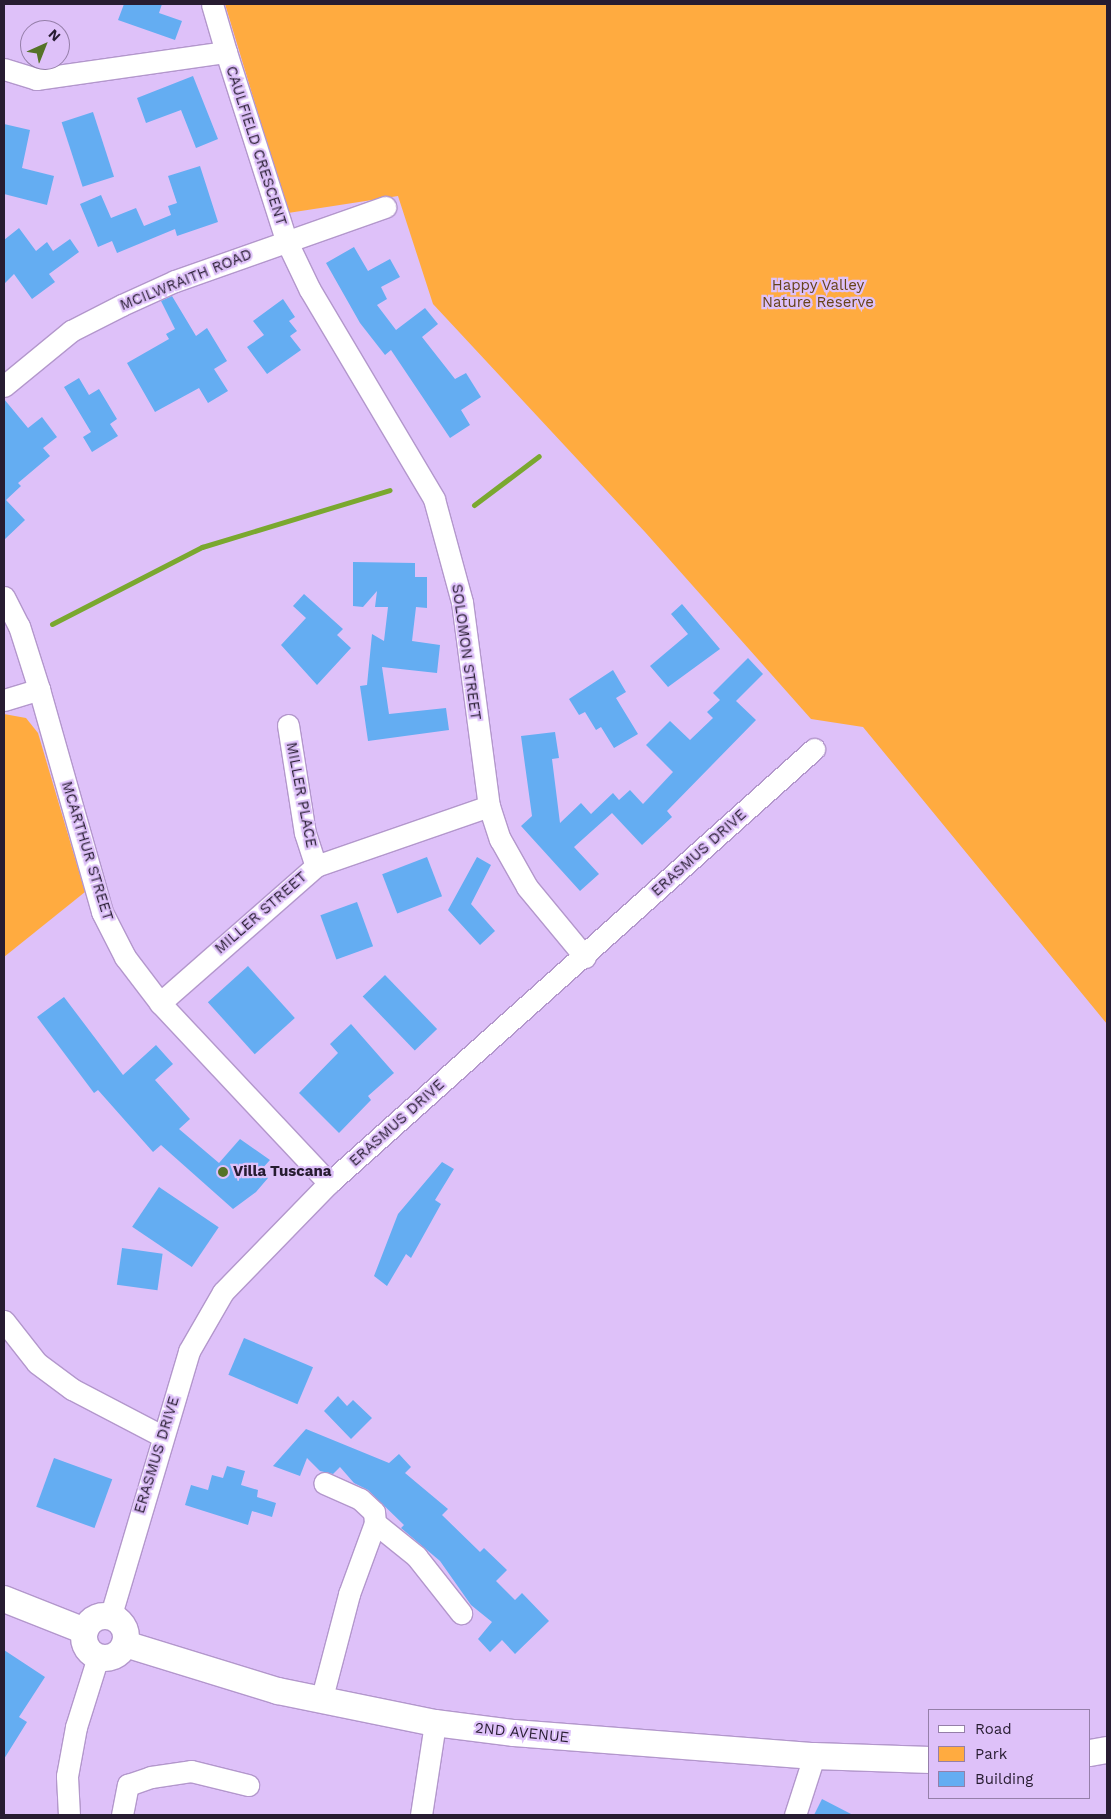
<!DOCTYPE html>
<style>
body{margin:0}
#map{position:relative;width:1111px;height:1819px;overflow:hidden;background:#dec1f9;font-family:"Work Sans",sans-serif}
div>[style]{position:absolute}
.green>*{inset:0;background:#ffab40}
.stream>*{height:5px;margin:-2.5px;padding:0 2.5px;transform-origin:2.5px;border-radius:2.5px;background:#7aa82f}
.building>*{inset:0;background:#64adf2;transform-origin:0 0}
.roads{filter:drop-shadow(1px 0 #b397cc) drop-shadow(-1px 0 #b397cc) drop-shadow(0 1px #b397cc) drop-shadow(0 -1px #b397cc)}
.minor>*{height:21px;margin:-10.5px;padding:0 10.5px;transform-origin:10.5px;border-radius:10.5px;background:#fff}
.tertiary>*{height:26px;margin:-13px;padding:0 13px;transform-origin:13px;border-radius:13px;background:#fff}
.tertiary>.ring{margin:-13px;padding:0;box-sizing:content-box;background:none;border:26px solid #fff;border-radius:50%}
.dots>*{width:14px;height:14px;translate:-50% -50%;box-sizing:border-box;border:2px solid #dec1f9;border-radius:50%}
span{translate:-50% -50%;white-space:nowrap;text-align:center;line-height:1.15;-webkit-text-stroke:4.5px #dec1f9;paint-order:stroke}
.street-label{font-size:15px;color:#271c31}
.park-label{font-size:15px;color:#664319}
.poi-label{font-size:15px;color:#271c31;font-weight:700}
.left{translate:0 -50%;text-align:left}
.frame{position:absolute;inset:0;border:5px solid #271c31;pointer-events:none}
.legend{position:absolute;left:928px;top:1709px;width:162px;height:90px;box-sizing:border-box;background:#dec1f9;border:1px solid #957fa9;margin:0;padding:6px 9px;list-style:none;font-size:15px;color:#271c31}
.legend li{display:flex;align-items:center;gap:10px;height:25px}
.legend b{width:25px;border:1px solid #957fa9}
.north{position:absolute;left:20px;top:20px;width:50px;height:50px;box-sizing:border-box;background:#dec1f9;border:1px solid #957fa9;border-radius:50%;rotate:44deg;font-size:14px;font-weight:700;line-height:20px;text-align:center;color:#271c31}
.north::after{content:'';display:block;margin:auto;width:18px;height:22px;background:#557328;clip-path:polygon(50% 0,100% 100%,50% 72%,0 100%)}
</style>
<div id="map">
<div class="green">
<i style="clip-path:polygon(225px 4px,1107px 4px,1107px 1024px,863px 727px,811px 719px,645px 532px,433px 304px,398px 196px,288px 213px)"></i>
<i style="clip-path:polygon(4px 714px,26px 718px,38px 733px,85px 892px,4px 957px)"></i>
</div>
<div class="stream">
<i style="left:474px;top:505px;width:81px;rotate:-37deg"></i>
<i style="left:52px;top:624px;width:169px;rotate:-27.2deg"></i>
<i style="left:202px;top:547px;width:196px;rotate:-16.9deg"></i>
</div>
<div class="building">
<i style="clip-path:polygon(124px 4px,162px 4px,159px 13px,182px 21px,175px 40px,118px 20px)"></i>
<i style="clip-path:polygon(193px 76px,218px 139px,196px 148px,181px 110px,146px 123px,137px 98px)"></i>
<i style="left:93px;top:112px;width:68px;height:33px;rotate:72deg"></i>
<i style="clip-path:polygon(4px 124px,30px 130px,22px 168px,54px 176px,47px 205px,4px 194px)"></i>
<i style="clip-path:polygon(200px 166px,218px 222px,177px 236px,175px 229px,117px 253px,112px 241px,98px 247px,80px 204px,101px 195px,111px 218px,136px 208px,144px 226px,171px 215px,168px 206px,177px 203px,168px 176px)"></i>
<i style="clip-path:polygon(19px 228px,36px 251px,47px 242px,53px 251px,70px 239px,79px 252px,49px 274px,55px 282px,32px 299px,14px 274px,4px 284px,4px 240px)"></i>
<i style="clip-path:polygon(354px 247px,368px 271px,390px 259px,400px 277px,381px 287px,387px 299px,377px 305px,396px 330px,425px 308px,438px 324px,422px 337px,455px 379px,466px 373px,481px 397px,461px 410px,470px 425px,450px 438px,391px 350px,385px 355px,360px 323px,326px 263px)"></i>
<i style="clip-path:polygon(172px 296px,196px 336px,207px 328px,227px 361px,214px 369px,228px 391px,208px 403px,199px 388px,155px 412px,127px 363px,169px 339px,166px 334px,175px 329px,161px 301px)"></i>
<i style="clip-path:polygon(283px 299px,295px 317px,289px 321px,297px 331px,290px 336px,301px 350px,267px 374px,247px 347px,264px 335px,253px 321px)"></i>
<i style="clip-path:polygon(79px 378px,89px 395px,99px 389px,117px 419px,110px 424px,118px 436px,92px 452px,83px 437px,91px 432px,64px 387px)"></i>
<i style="clip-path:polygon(4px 399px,28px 428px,42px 417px,57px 437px,43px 448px,50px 456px,18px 483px,21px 486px,6px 500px,25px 520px,4px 540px)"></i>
<i style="clip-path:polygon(353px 562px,415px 563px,415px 577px,427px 577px,427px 608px,416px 607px,412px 641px,440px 645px,437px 673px,382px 667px,389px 714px,446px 708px,449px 730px,368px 741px,360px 686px,367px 685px,372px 634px,384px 641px,388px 607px,375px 607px,377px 591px,363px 607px,353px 606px)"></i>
<i style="clip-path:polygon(304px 594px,343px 629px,337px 635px,351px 648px,317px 685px,281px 645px,306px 618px,293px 606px)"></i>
<i style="clip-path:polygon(682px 604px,720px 649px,668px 687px,650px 666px,688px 634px,671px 614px)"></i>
<i style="clip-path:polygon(748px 658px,763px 674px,736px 701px,756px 720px,667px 811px,672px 817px,642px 845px,612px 813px,574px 847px,599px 874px,580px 891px,521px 826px,532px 816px,521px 736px,555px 732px,559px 758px,552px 759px,560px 823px,581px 803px,591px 814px,613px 793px,619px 800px,630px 790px,643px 804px,673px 772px,646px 745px,670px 721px,690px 740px,713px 718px,707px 712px,720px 700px,713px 693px)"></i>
<i style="clip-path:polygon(613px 670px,626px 692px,616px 698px,638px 734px,614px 748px,601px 727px,596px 730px,585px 712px,579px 715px,569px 699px)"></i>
<i style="left:427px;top:857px;width:42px;height:48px;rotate:69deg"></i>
<i style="clip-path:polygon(477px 857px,491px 865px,471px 904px,495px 931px,480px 945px,448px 910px)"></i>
<i style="left:357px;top:902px;width:47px;height:39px;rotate:70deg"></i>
<i style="left:248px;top:966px;width:70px;height:54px;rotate:48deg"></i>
<i style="left:385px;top:975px;width:75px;height:31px;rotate:46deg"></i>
<i style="clip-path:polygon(64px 997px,123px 1075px,156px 1045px,173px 1064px,155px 1080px,190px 1119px,179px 1129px,219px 1163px,240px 1139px,270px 1160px,260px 1171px,268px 1178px,256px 1192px,233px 1209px,161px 1145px,153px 1152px,98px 1090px,94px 1093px,37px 1017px)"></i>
<i style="clip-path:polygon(351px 1024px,394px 1073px,368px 1096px,371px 1100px,339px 1133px,299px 1093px,338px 1053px,330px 1044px)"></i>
<i style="clip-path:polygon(442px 1162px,454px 1169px,435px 1200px,441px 1204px,411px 1258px,406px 1254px,387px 1286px,374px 1276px,398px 1214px)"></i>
<i style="left:159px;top:1187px;width:72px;height:48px;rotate:34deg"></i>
<i style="left:122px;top:1248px;width:41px;height:37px;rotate:8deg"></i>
<i style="left:244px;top:1338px;width:75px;height:40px;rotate:23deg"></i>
<i style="clip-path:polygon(338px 1396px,347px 1406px,353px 1400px,372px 1418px,351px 1439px,324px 1411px)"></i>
<i style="clip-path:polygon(306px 1429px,389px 1463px,399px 1454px,411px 1467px,405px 1473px,448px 1509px,442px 1515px,480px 1552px,484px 1548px,507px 1570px,496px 1581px,515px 1600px,522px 1593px,549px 1621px,515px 1654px,502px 1640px,490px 1652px,478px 1639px,492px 1622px,471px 1605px,440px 1561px,401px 1528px,404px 1525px,368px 1490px,354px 1483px,340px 1467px,333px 1474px,320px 1471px,307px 1458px,300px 1476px,273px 1466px)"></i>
<i style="left:54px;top:1458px;width:62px;height:52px;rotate:20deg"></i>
<i style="clip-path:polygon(227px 1466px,245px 1471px,241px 1485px,258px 1490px,257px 1497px,276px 1503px,272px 1517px,252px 1511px,248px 1525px,185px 1505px,191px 1485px,208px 1490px,212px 1475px,223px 1478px)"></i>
<i style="clip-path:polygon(4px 1650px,45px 1677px,19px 1717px,27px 1722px,4px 1759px)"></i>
<i style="clip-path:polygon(822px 1799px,853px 1815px,814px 1815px)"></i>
</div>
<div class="roads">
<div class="minor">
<i style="left:226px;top:52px;width:197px;rotate:72.3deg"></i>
<i style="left:286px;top:240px;width:55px;rotate:64.4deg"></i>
<i style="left:310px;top:290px;width:243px;rotate:59.3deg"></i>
<i style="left:434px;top:499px;width:107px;rotate:74.8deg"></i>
<i style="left:462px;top:602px;width:206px;rotate:82.5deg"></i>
<i style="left:489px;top:806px;width:35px;rotate:72deg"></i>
<i style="left:500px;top:839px;width:55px;rotate:60.6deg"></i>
<i style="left:527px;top:887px;width:91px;rotate:50.4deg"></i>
<i style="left:4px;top:69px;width:34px;rotate:17deg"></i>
<i style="left:36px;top:79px;width:192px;rotate:-8.1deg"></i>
<i style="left:226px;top:52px;width:50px;rotate:-106.3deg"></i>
<i style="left:4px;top:386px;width:87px;rotate:-39.4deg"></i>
<i style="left:71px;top:331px;width:57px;rotate:-27deg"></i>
<i style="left:122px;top:305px;width:58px;rotate:-24.4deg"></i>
<i style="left:175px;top:281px;width:223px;rotate:-19.4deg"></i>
<i style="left:4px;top:597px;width:33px;rotate:63deg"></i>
<i style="left:19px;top:626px;width:66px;rotate:72.4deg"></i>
<i style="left:39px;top:689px;width:232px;rotate:74.2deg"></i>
<i style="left:102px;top:912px;width:51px;rotate:62.9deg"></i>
<i style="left:125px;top:957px;width:58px;rotate:52.7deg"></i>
<i style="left:160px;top:1003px;width:247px;rotate:46.8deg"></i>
<i style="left:4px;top:700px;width:37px;rotate:-17deg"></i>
<i style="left:288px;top:725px;width:109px;rotate:81.1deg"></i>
<i style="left:305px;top:833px;width:35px;rotate:72deg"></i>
<i style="left:160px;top:1003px;width:208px;rotate:-41.3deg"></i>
<i style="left:316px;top:866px;width:183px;rotate:-19.1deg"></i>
<i style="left:4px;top:1321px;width:53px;rotate:51.8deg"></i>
<i style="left:37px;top:1363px;width:44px;rotate:36.6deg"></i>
<i style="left:72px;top:1389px;width:102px;rotate:27.6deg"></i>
<i style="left:375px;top:1523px;width:53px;rotate:38.8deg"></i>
<i style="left:416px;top:1556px;width:73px;rotate:51.7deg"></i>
<i style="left:110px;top:1618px;width:278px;rotate:-73.5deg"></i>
<i style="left:189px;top:1351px;width:68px;rotate:-60deg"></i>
<i style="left:223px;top:1292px;width:152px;rotate:-45.8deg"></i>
<i style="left:329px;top:1183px;width:651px;rotate:-41.82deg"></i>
<i style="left:321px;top:1701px;width:111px;rotate:-75.3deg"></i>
<i style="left:349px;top:1594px;width:76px;rotate:-69.9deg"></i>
<i style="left:375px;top:1523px;width:11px;rotate:-95deg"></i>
<i style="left:374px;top:1512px;width:19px;rotate:-137deg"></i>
<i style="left:360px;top:1499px;width:39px;rotate:-156deg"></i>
<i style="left:69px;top:1815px;width:39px;rotate:-93deg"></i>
<i style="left:67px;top:1776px;width:50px;rotate:-79.6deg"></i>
<i style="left:76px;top:1727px;width:73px;rotate:-72.6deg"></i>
<i style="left:122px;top:1815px;width:31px;rotate:-79deg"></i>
<i style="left:128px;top:1785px;width:24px;rotate:-19deg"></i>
<i style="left:151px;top:1777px;width:40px;rotate:-8.5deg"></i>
<i style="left:191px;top:1771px;width:59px;rotate:13.8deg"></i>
<i style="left:421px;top:1815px;width:93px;rotate:-81.3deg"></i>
<i style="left:795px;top:1815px;width:62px;rotate:-72.1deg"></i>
</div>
<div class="tertiary">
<i style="left:4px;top:1599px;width:87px;rotate:21.6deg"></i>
<i class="ring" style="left:84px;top:1616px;width:16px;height:16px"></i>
<i style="left:125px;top:1644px;width:160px;rotate:17.1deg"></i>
<i style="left:278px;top:1691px;width:160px;rotate:11.5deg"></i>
<i style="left:435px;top:1723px;width:80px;rotate:7.2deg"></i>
<i style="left:514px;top:1733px;width:301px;rotate:4.4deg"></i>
<i style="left:814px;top:1756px;width:116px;rotate:2deg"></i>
<i style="left:1090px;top:1753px;width:17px;rotate:-10deg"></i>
</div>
</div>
<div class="dots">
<i style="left:223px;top:1172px;background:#557328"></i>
</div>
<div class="street-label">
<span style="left:256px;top:146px;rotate:72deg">CAULFIELD CRESCENT</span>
<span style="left:186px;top:280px;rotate:-22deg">MCILWRAITH ROAD</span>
<span style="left:466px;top:652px;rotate:82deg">SOLOMON STREET</span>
<span style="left:301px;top:795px;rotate:79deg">MILLER PLACE</span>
<span style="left:87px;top:851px;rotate:73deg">MCARTHUR STREET</span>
<span style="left:699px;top:853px;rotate:-42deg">ERASMUS DRIVE</span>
<span style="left:261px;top:913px;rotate:-41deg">MILLER STREET</span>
<span style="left:397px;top:1123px;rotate:-42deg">ERASMUS DRIVE</span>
<span style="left:157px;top:1455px;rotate:-73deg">ERASMUS DRIVE</span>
<span style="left:522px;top:1733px;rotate:6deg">2ND AVENUE</span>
</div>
<div class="park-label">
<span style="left:818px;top:294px">Happy Valley<br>Nature Reserve</span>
</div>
<div class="poi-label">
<span class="left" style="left:233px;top:1172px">Villa Tuscana</span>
</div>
<div class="frame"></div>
<ul class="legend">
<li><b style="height:6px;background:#fff"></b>Road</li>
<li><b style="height:14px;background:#ffab40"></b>Park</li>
<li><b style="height:14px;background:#64adf2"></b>Building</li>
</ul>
<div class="north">N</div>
</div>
